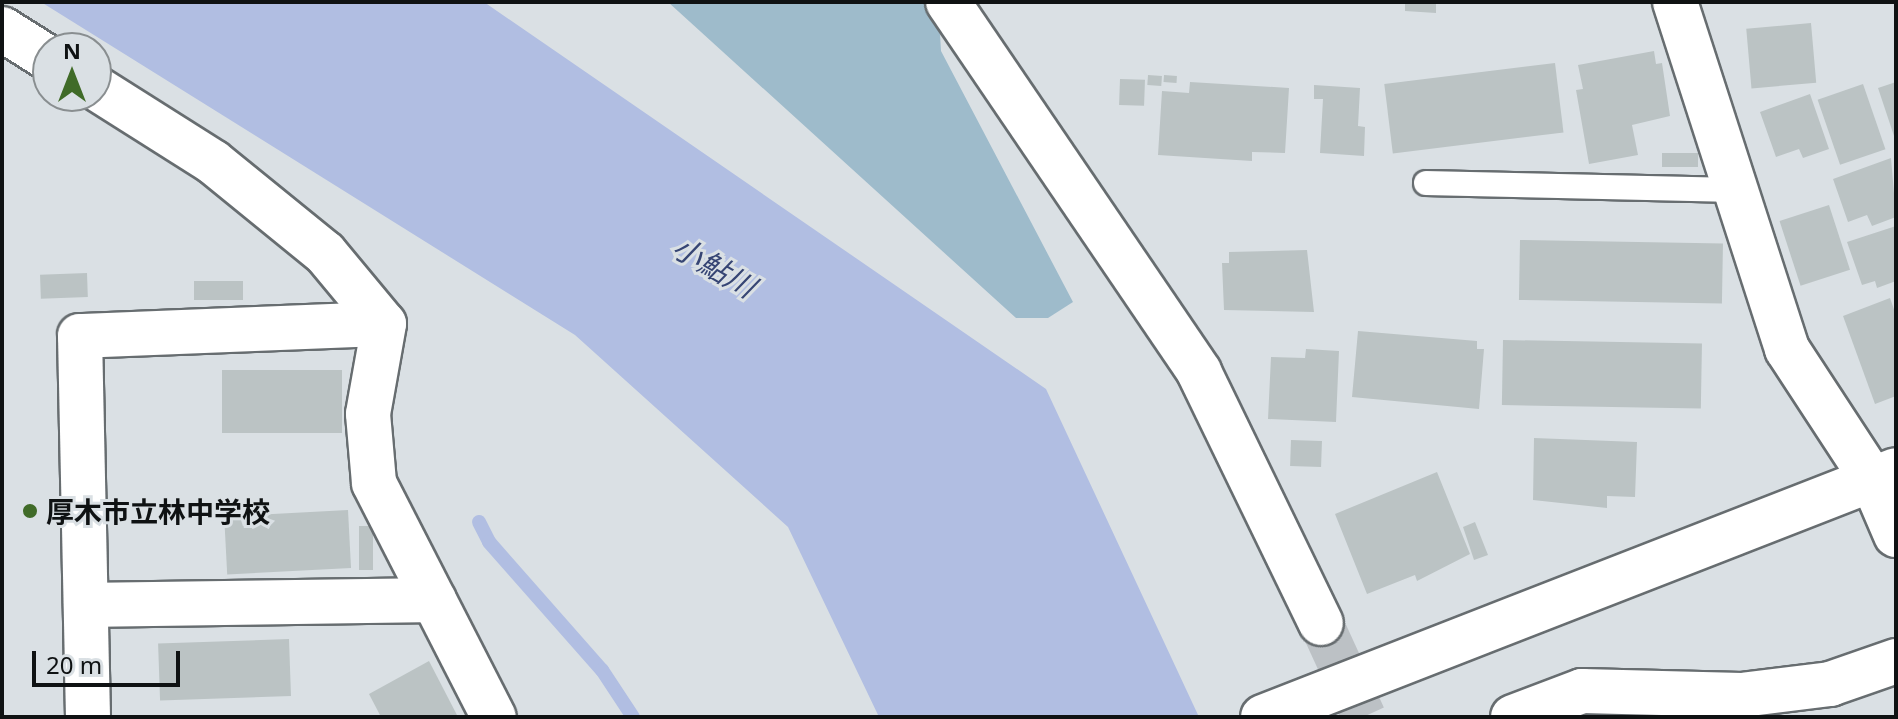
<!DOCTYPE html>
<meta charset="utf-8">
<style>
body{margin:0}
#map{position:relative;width:1898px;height:719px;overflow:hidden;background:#dae0e4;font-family:"Noto Sans","Noto Sans JP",sans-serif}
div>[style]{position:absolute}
.green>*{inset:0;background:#9ebbcb}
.water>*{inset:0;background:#b1bee2}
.stream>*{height:14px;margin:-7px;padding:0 7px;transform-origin:7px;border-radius:7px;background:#b1bee2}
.building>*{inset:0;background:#bbc3c4;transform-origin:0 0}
.minor-tunnel>*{height:44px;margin-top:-22px;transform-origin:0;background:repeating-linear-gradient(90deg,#bcc1c5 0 44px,transparent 0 66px)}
.roads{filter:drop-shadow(2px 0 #676d70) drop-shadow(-2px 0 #676d70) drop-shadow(0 2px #676d70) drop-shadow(0 -2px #676d70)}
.service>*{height:24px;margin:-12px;padding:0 12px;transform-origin:12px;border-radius:12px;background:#fff}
.minor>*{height:44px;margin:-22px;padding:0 22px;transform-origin:22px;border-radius:22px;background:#fff}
.tertiary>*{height:44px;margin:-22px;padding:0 22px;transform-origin:22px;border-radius:22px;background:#fff}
.dots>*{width:22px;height:22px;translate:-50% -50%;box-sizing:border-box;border:4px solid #dae0e4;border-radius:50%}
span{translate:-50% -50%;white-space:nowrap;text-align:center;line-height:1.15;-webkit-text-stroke:6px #dae0e4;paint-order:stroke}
.poi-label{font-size:28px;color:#0f1213;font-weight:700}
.left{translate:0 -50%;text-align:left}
.water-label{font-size:30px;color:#364574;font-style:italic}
.frame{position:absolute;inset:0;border:4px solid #0f1213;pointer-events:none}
.north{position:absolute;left:32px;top:32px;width:80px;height:80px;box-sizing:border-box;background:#dae0e4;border:2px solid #898e90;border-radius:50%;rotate:0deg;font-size:22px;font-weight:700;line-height:32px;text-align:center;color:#0f1213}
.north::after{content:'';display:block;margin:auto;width:28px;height:36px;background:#406b28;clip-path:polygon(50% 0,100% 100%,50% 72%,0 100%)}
.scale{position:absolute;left:32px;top:651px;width:148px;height:36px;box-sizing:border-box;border:4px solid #0f1213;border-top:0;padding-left:10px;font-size:24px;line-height:28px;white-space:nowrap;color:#0f1213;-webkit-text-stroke:6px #dae0e4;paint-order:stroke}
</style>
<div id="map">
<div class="green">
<i style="clip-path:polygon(668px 2px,930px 2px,939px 17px,941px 51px,1073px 302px,1048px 318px,1016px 318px)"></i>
</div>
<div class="water">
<i style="clip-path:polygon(41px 2px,484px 2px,1046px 389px,1199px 717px,879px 717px,788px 527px,575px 335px)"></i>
</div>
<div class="stream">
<i style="left:479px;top:522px;width:22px;rotate:63deg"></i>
<i style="left:489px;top:542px;width:171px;rotate:48.6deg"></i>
<i style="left:602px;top:670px;width:56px;rotate:56.6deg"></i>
</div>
<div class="building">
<i style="clip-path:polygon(1405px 2px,1436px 2px,1436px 13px,1405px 11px)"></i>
<i style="left:1811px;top:23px;width:60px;height:65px;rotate:85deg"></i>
<i style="clip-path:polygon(1654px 51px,1656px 64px,1662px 63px,1670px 116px,1632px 125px,1638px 155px,1589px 164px,1576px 90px,1583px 89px,1578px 65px)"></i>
<i style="left:1555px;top:63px;width:70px;height:172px;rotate:83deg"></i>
<i style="left:1148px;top:75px;width:14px;height:10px;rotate:4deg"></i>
<i style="left:1164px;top:75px;width:13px;height:7px;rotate:4deg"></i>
<i style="left:1120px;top:79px;width:25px;height:26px;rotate:2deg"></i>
<i style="clip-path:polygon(1190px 82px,1289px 88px,1285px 153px,1252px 152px,1252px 161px,1158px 155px,1162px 91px,1189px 93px)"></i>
<i style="clip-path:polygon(1896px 82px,1896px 139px,1895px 139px,1878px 88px)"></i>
<i style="left:1863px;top:84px;width:69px;height:48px;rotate:71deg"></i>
<i style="clip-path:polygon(1314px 85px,1360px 88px,1358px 126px,1365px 127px,1364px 156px,1320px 153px,1323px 99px,1314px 99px)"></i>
<i style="clip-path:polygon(1810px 94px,1829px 149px,1803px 158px,1799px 149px,1776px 157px,1760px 112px)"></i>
<i style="left:1662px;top:153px;width:36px;height:14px"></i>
<i style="clip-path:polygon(1891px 158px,1896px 217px,1872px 226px,1867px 215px,1848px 222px,1833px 179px)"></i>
<i style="left:1829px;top:205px;width:68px;height:52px;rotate:72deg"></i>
<i style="clip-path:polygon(1896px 226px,1896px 281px,1877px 288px,1875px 281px,1862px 285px,1847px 242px)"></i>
<i style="left:1520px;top:240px;width:203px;height:60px;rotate:1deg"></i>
<i style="clip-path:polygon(1307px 250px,1314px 312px,1224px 310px,1222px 263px,1229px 263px,1229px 252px)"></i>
<i style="left:87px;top:273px;width:24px;height:47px;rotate:88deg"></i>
<i style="left:243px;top:281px;width:19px;height:49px;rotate:90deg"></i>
<i style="clip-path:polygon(1890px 298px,1896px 315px,1896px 396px,1875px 404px,1843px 316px)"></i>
<i style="clip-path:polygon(1358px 331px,1477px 341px,1477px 349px,1484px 349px,1479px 409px,1352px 397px)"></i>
<i style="left:1503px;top:340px;width:199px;height:65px;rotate:1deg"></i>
<i style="clip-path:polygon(1306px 349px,1339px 351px,1336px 422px,1268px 419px,1271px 357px,1305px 358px)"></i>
<i style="left:342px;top:370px;width:63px;height:120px;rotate:90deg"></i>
<i style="clip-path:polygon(1534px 438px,1637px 442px,1635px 497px,1607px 496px,1607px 508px,1533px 500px)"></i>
<i style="left:1291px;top:440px;width:31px;height:26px;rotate:2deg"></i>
<i style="clip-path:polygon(1437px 472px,1470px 554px,1417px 581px,1415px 575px,1367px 594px,1335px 514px)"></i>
<i style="left:348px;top:510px;width:58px;height:124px;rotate:87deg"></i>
<i style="clip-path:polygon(1475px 522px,1488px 555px,1474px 560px,1463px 527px)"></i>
<i style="left:373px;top:526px;width:44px;height:14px;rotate:90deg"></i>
<i style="left:289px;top:639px;width:57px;height:131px;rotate:88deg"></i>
<i style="clip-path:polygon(429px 661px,458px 717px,381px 717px,369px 694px)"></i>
</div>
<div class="minor-tunnel">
<i style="left:1321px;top:623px;width:103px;rotate:65.4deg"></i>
</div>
<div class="roads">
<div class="service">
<i style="left:1426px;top:183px;width:309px;rotate:1.3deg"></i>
</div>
<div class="minor">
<i style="left:948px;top:2px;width:447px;rotate:55.8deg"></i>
<i style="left:1199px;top:372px;width:279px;rotate:64.1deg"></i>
<i style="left:1675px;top:2px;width:365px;rotate:72.1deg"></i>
<i style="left:1787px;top:349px;width:155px;rotate:56.8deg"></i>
<i style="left:1872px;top:479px;width:61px;rotate:66.8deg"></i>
<i style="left:2px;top:29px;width:54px;rotate:32.2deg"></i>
<i style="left:96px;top:88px;width:138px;rotate:32.3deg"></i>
<i style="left:213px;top:162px;width:144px;rotate:39.1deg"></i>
<i style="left:325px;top:253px;width:92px;rotate:50.3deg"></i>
<i style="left:384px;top:324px;width:91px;rotate:100.1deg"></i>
<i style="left:368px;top:414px;width:69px;rotate:85deg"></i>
<i style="left:374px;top:483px;width:263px;rotate:62.9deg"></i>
<i style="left:86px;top:605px;width:348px;rotate:-0.8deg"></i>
<i style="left:88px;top:717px;width:381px;rotate:-91.2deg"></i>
<i style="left:80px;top:336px;width:304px;rotate:-2.3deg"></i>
<i style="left:1513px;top:717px;width:74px;rotate:-20.6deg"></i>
<i style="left:1582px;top:691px;width:160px;rotate:1.4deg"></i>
<i style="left:1742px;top:695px;width:89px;rotate:-7.1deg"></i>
<i style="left:1830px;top:684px;width:70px;rotate:-19.2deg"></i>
</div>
<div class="tertiary">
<i style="left:1263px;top:717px;width:679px;rotate:-21.32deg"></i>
</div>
</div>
<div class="dots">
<i style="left:30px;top:511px;background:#406b28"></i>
</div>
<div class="poi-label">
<span class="left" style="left:46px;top:511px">厚木市立林中学校</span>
</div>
<div class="water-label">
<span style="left:714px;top:267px;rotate:30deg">小鮎川</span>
</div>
<div class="frame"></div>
<div class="north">N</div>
<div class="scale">20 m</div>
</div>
